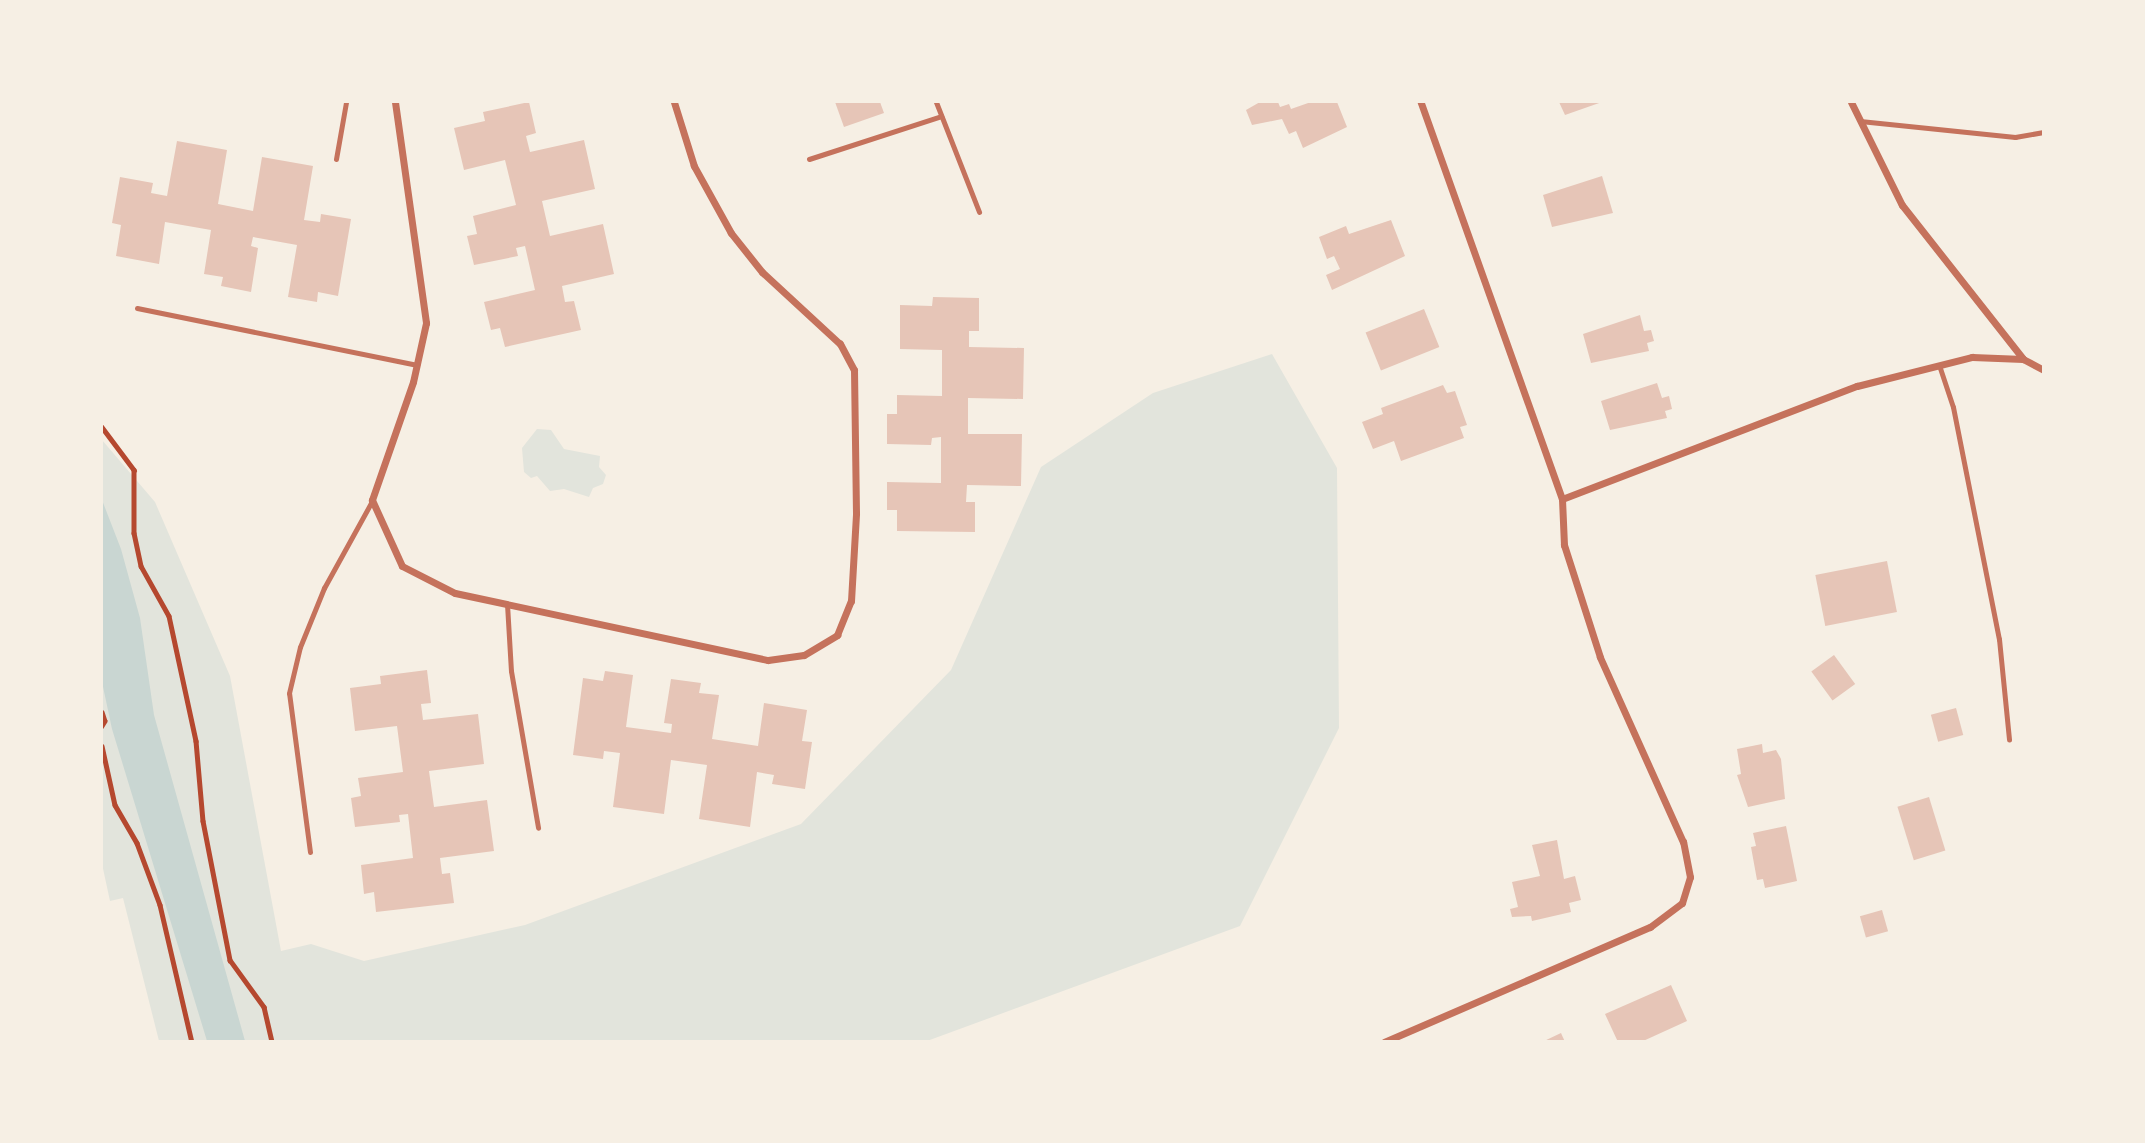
<!DOCTYPE html>
<style>
body{margin:0}
#map{position:relative;width:2145px;height:1143px;overflow:hidden;background:#f6efe4;font-family:Overpass,sans-serif}
div>[style]{position:absolute}
.green>*{inset:0;background:#e2e4dc}
.water>*{inset:0;background:#c9d6d2}
.building>*{inset:0;background:#e6c5b7;transform-origin:0 0}
.path>*{height:4.5px;margin:-2.25px;padding:0 2.25px;transform-origin:2.25px;border-radius:2.25px;background:#b5482f}
.service>*{height:5px;margin:-2.5px;padding:0 2.5px;transform-origin:2.5px;border-radius:2.5px;background:#c5725c}
.minor>*{height:7px;margin:-3.5px;padding:0 3.5px;transform-origin:3.5px;border-radius:3.5px;background:#c5725c}
span{translate:-50% -50%;white-space:nowrap;text-align:center;line-height:1.15;-webkit-text-stroke:5px #f6efe4;paint-order:stroke}
.frame{position:absolute;inset:0;border:103px solid #f6efe4;pointer-events:none}
</style>
<div id="map">
<div class="green">
<i style="clip-path:polygon(1272px 354px,1337px 468px,1339px 728px,1240px 926px,927px 1041px,159px 1041px,123px 898px,110px 901px,102px 864px,102px 440px,155px 502px,230px 676px,281px 951px,311px 944px,364px 961px,525px 925px,801px 824px,951px 670px,1041px 467px,1153px 393px)"></i>
<i style="clip-path:polygon(537px 429px,551px 430px,564px 449px,600px 456px,599px 467px,606px 475px,603px 484px,593px 488px,589px 497px,564px 489px,550px 491px,537px 476px,531px 478px,524px 472px,522px 448px)"></i>
</div>
<div class="water">
<i style="clip-path:polygon(102px 500px,121px 549px,140px 618px,154px 715px,245px 1041px,207px 1041px,112px 729px,102px 682px)"></i>
</div>
<div class="building">
<i style="clip-path:polygon(529px 102px,536px 133px,526px 136px,530px 152px,584px 140px,595px 189px,542px 201px,550px 236px,603px 224px,614px 274px,562px 286px,565px 302px,574px 301px,581px 330px,505px 347px,500px 328px,491px 330px,484px 302px,535px 290px,525px 246px,516px 248px,518px 256px,474px 265px,467px 236px,477px 234px,473px 216px,516px 205px,505px 160px,464px 170px,454px 128px,485px 121px,483px 112px)"></i>
<i style="clip-path:polygon(835px 102px,880px 102px,884px 113px,844px 127px)"></i>
<i style="clip-path:polygon(1260px 102px,1278px 102px,1280px 107px,1289px 104px,1291px 109px,1311px 102px,1337px 102px,1347px 127px,1303px 148px,1296px 131px,1289px 134px,1282px 119px,1252px 125px,1246px 110px)"></i>
<i style="clip-path:polygon(1559px 102px,1602px 102px,1565px 115px)"></i>
<i style="clip-path:polygon(177px 141px,227px 150px,218px 204px,253px 211px,262px 157px,313px 166px,304px 220px,320px 222px,321px 214px,351px 219px,338px 296px,318px 292px,317px 302px,288px 297px,297px 245px,253px 237px,251px 246px,258px 248px,251px 292px,221px 286px,223px 277px,204px 274px,211px 230px,165px 222px,159px 264px,116px 256px,121px 225px,112px 223px,120px 177px,153px 183px,151px 193px,167px 196px)"></i>
<i style="clip-path:polygon(1602px 176px,1613px 213px,1552px 227px,1543px 195px)"></i>
<i style="clip-path:polygon(1391px 220px,1405px 256px,1332px 290px,1326px 275px,1340px 269px,1334px 256px,1327px 259px,1319px 237px,1346px 226px,1349px 234px)"></i>
<i style="clip-path:polygon(933px 297px,979px 298px,979px 331px,969px 331px,969px 347px,1024px 348px,1023px 399px,968px 398px,968px 434px,1022px 434px,1021px 486px,967px 485px,966px 502px,975px 502px,975px 532px,897px 531px,897px 510px,887px 510px,887px 482px,941px 483px,941px 437px,932px 438px,931px 445px,887px 444px,887px 414px,897px 414px,897px 395px,942px 396px,942px 350px,900px 349px,900px 305px,932px 306px)"></i>
<i style="left:1424px;top:309px;width:41px;height:63px;rotate:68deg"></i>
<i style="clip-path:polygon(1640px 315px,1644px 331px,1651px 330px,1654px 341px,1647px 343px,1649px 351px,1591px 363px,1583px 334px)"></i>
<i style="clip-path:polygon(1657px 383px,1662px 398px,1669px 396px,1672px 409px,1665px 411px,1667px 418px,1610px 430px,1601px 401px)"></i>
<i style="clip-path:polygon(1443px 385px,1447px 393px,1455px 391px,1467px 425px,1460px 427px,1464px 438px,1401px 461px,1394px 441px,1373px 449px,1362px 422px,1383px 414px,1381px 408px)"></i>
<i style="left:1887px;top:561px;width:52px;height:73px;rotate:79deg"></i>
<i style="left:1834px;top:655px;width:36px;height:28px;rotate:54deg"></i>
<i style="clip-path:polygon(427px 670px,431px 703px,421px 704px,423px 720px,478px 714px,484px 764px,429px 771px,434px 807px,487px 800px,494px 851px,440px 858px,442px 874px,450px 873px,454px 903px,376px 912px,374px 892px,364px 894px,361px 865px,413px 858px,408px 814px,399px 815px,400px 822px,355px 827px,351px 798px,361px 796px,358px 778px,403px 772px,397px 726px,355px 731px,350px 688px,381px 684px,380px 676px)"></i>
<i style="clip-path:polygon(605px 671px,633px 675px,626px 727px,671px 733px,672px 724px,664px 723px,671px 679px,701px 683px,699px 693px,719px 695px,712px 739px,758px 746px,764px 703px,807px 710px,802px 741px,812px 742px,805px 789px,772px 784px,774px 775px,757px 772px,750px 827px,699px 819px,707px 765px,671px 760px,664px 814px,613px 807px,620px 753px,604px 751px,603px 759px,573px 755px,583px 678px,603px 681px)"></i>
<i style="left:1956px;top:708px;width:28px;height:26px;rotate:75deg"></i>
<i style="clip-path:polygon(1762px 744px,1763px 753px,1776px 750px,1781px 759px,1785px 799px,1748px 807px,1737px 775px,1741px 774px,1737px 749px)"></i>
<i style="left:1929px;top:797px;width:56px;height:33px;rotate:73deg"></i>
<i style="clip-path:polygon(1786px 826px,1797px 881px,1765px 888px,1763px 879px,1757px 880px,1751px 847px,1756px 846px,1753px 833px)"></i>
<i style="clip-path:polygon(1557px 840px,1564px 879px,1575px 876px,1581px 900px,1569px 903px,1571px 912px,1532px 921px,1531px 916px,1512px 917px,1510px 909px,1518px 907px,1512px 882px,1540px 876px,1532px 845px)"></i>
<i style="left:1882px;top:910px;width:22px;height:23px;rotate:74deg"></i>
<i style="clip-path:polygon(1671px 985px,1687px 1021px,1641px 1042px,1618px 1042px,1605px 1014px)"></i>
<i style="clip-path:polygon(1561px 1033px,1565px 1042px,1542px 1042px)"></i>
</div>
<div class="path">
<i style="left:102px;top:427px;width:54px;rotate:53.3deg"></i>
<i style="left:134px;top:470px;width:63px;rotate:90deg"></i>
<i style="left:134px;top:533px;width:34px;rotate:78deg"></i>
<i style="left:141px;top:566px;width:57px;rotate:60.8deg"></i>
<i style="left:169px;top:616px;width:128px;rotate:77.8deg"></i>
<i style="left:196px;top:741px;width:80px;rotate:85deg"></i>
<i style="left:203px;top:821px;width:142px;rotate:79deg"></i>
<i style="left:230px;top:960px;width:58px;rotate:54.1deg"></i>
<i style="left:264px;top:1007px;width:36px;rotate:77deg"></i>
<i style="left:102px;top:712px;width:9px;rotate:72deg"></i>
<i style="left:105px;top:721px;width:6px;rotate:121deg"></i>
<i style="left:102px;top:746px;width:60px;rotate:77.6deg"></i>
<i style="left:115px;top:805px;width:44px;rotate:59.9deg"></i>
<i style="left:137px;top:843px;width:66px;rotate:69.6deg"></i>
<i style="left:160px;top:905px;width:141px;rotate:76.9deg"></i>
</div>
<div class="service">
<i style="left:936px;top:102px;width:118px;rotate:68.6deg"></i>
<i style="left:1860px;top:121px;width:156px;rotate:5.9deg"></i>
<i style="left:2015px;top:137px;width:29px;rotate:-10deg"></i>
<i style="left:336px;top:159px;width:58px;rotate:-80deg"></i>
<i style="left:809px;top:159px;width:139px;rotate:-18deg"></i>
<i style="left:137px;top:308px;width:286px;rotate:11.5deg"></i>
<i style="left:1939px;top:365px;width:44px;rotate:71.6deg"></i>
<i style="left:1953px;top:407px;width:237px;rotate:78.8deg"></i>
<i style="left:1999px;top:639px;width:101px;rotate:84.3deg"></i>
<i style="left:507px;top:604px;width:67px;rotate:86.6deg"></i>
<i style="left:511px;top:671px;width:159px;rotate:80.2deg"></i>
<i style="left:310px;top:852px;width:160px;rotate:-97.5deg"></i>
<i style="left:289px;top:693px;width:47px;rotate:-76.6deg"></i>
<i style="left:300px;top:647px;width:64px;rotate:-67.9deg"></i>
<i style="left:324px;top:588px;width:99px;rotate:-61.1deg"></i>
</div>
<div class="minor">
<i style="left:395px;top:102px;width:223px;rotate:82deg"></i>
<i style="left:426px;top:323px;width:60px;rotate:102.4deg"></i>
<i style="left:413px;top:382px;width:125px;rotate:109.2deg"></i>
<i style="left:372px;top:500px;width:72px;rotate:65.6deg"></i>
<i style="left:402px;top:566px;width:59px;rotate:27deg"></i>
<i style="left:455px;top:593px;width:320px;rotate:12.1deg"></i>
<i style="left:768px;top:660px;width:36px;rotate:-8deg"></i>
<i style="left:804px;top:655px;width:39px;rotate:-31deg"></i>
<i style="left:837px;top:635px;width:37px;rotate:-68deg"></i>
<i style="left:851px;top:601px;width:88px;rotate:-86.7deg"></i>
<i style="left:856px;top:513px;width:143px;rotate:-90.8deg"></i>
<i style="left:854px;top:370px;width:30px;rotate:-118deg"></i>
<i style="left:840px;top:344px;width:106px;rotate:-137.3deg"></i>
<i style="left:762px;top:272px;width:50px;rotate:-128.5deg"></i>
<i style="left:731px;top:233px;width:77px;rotate:-118.9deg"></i>
<i style="left:694px;top:166px;width:67px;rotate:-107.4deg"></i>
<i style="left:1851px;top:102px;width:115px;rotate:63.7deg"></i>
<i style="left:1902px;top:205px;width:196px;rotate:51.8deg"></i>
<i style="left:1562px;top:499px;width:316px;rotate:-21deg"></i>
<i style="left:1857px;top:386px;width:119px;rotate:-14.2deg"></i>
<i style="left:1972px;top:357px;width:51px;rotate:2.2deg"></i>
<i style="left:2023px;top:359px;width:24px;rotate:28deg"></i>
<i style="left:1384px;top:1042px;width:290px;rotate:-23.4deg"></i>
<i style="left:1650px;top:927px;width:40px;rotate:-37deg"></i>
<i style="left:1682px;top:903px;width:27px;rotate:-73deg"></i>
<i style="left:1690px;top:877px;width:36px;rotate:-101deg"></i>
<i style="left:1683px;top:842px;width:203px;rotate:-114.2deg"></i>
<i style="left:1600px;top:657px;width:118px;rotate:-107.8deg"></i>
<i style="left:1564px;top:545px;width:46px;rotate:-92.5deg"></i>
<i style="left:1562px;top:499px;width:421px;rotate:-109.6deg"></i>
</div>
<div class="frame"></div>
</div>
